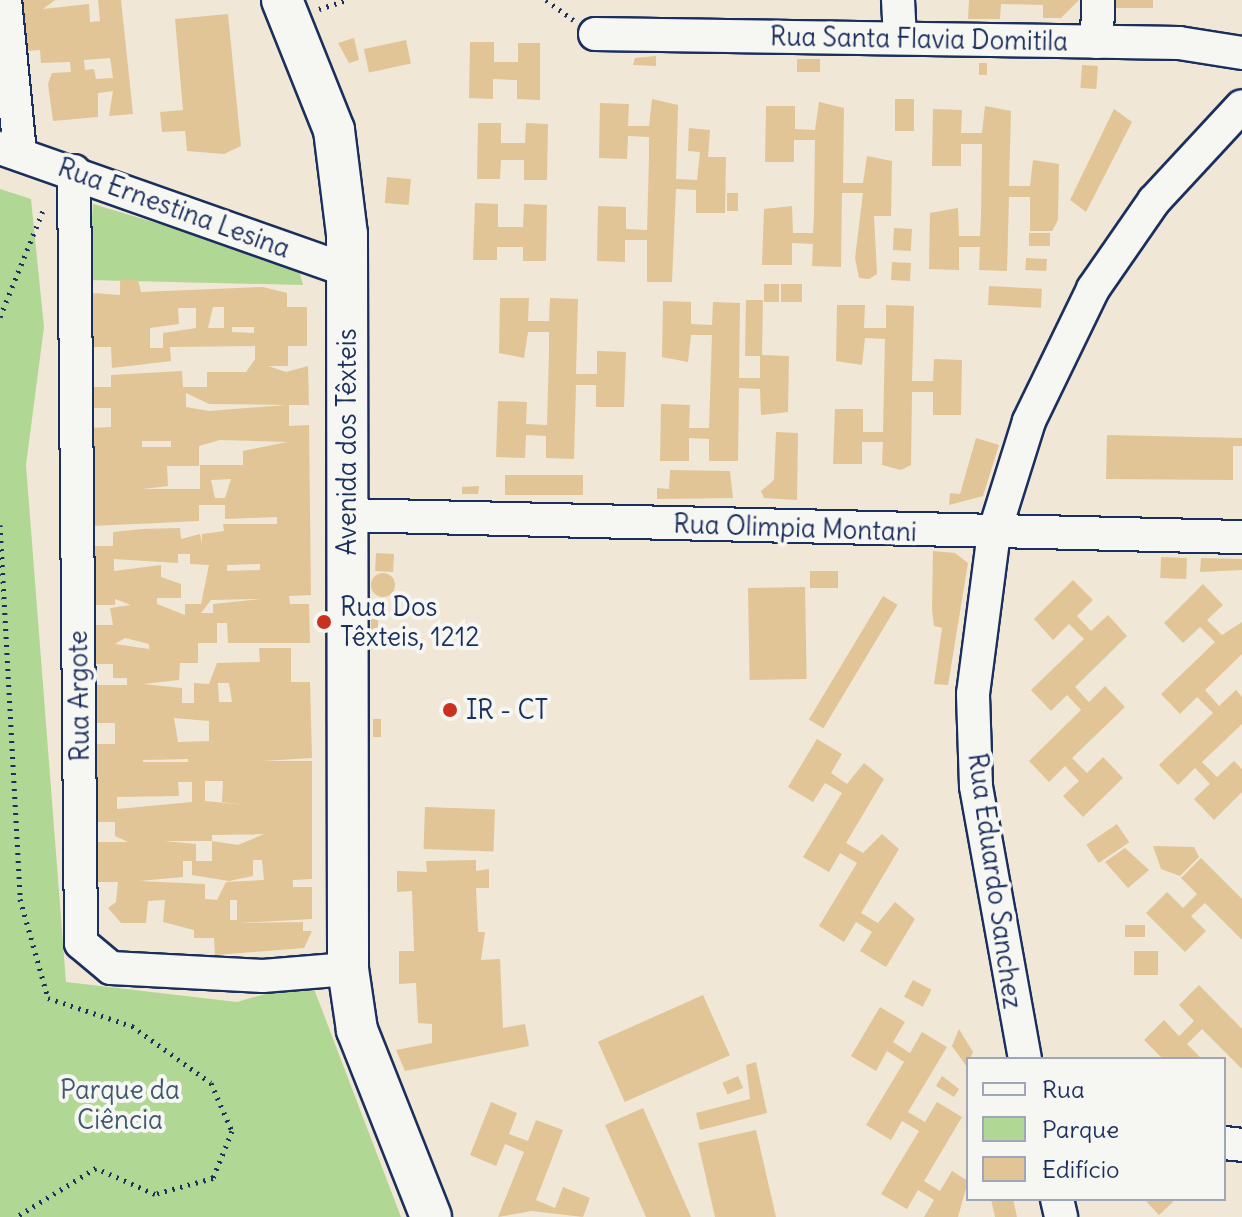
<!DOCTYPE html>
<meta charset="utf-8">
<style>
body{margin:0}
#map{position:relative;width:1242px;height:1217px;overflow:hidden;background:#f0e7d6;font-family:Delius,sans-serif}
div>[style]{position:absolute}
.green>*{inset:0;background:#b0d894}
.building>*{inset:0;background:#e1c596;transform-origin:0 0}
.round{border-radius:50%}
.path>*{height:5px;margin-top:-2.5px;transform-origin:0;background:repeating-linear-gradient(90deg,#1b2f5e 0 2px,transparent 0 8px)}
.roads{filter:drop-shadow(2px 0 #1b2f5e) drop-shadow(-2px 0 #1b2f5e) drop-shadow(0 2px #1b2f5e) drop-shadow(0 -2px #1b2f5e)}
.minor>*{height:32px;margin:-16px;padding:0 16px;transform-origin:16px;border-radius:16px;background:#f6f6f2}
.major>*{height:40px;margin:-20px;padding:0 20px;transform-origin:20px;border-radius:20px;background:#f6f6f2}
.dots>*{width:22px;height:22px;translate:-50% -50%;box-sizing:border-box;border:4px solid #f6f6f2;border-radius:50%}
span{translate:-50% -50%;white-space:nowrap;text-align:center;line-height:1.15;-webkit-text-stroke:8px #f6f6f2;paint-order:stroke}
.street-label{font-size:26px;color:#1b2f5e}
.poi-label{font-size:26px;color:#1b2f5e}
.left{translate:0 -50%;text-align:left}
.park-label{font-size:26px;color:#40596c}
.legend{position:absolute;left:966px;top:1057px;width:260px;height:144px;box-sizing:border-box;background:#f6f6f2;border:2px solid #9ea6b7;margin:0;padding:10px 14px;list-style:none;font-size:24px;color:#1b2f5e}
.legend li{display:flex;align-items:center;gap:16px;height:40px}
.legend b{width:40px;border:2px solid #9ea6b7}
</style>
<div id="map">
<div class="green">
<i style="clip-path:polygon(0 189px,31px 199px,44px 327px,26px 465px,66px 982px,237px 1002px,311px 981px,401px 1217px,0 1217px)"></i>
<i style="clip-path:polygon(93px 204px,277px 259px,299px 270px,303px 285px,88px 280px)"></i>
</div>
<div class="building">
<i style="clip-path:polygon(evenodd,22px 0,55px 0,43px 9px,89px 4px,90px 22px,100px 21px,98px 0,121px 0,133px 114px,109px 116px,113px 91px,98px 93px,98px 117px,53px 121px,48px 84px,52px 73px,71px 72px,70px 62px,41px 63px,40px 50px,26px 51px,22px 0,110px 58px,113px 78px,96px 79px,94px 69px,85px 70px,84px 60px,110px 58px)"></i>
<i style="clip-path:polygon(969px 0,1079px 0,1061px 18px,1043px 18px,1043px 5px,1001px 4px,1000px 19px,968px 19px)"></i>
<i style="left:1116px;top:0;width:37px;height:8px"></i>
<i style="clip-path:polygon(228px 14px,241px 146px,224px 154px,187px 151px,185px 131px,162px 132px,160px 112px,183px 110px,175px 19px)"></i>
<i style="clip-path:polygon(354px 38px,359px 60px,349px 63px,338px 43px)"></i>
<i style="left:406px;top:40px;width:24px;height:43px;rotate:78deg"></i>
<i style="clip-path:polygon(470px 42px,494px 42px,494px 62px,518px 62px,518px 43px,540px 43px,540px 100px,517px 99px,517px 80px,493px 79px,493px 99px,469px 98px)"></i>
<i style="clip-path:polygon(656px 56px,656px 66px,633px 65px,635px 58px)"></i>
<i style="left:797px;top:59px;width:23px;height:13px"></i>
<i style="left:979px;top:63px;width:8px;height:12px"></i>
<i style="left:1082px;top:65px;width:16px;height:23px;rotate:4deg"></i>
<i style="clip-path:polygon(652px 99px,678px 105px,676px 179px,697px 180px,700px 152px,688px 151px,689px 128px,710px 130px,708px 157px,726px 157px,725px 213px,696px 213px,696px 190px,676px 189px,672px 282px,647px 282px,647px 240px,625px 240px,625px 262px,597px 261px,598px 206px,626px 207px,626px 229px,647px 230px,649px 158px,649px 137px,628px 136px,627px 159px,599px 158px,600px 103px,629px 104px,628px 126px,649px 126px)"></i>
<i style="left:895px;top:99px;width:19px;height:32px"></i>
<i style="clip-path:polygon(819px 102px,844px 108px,843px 183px,863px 183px,867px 156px,892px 161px,891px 216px,874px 216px,877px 274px,869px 279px,859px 278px,855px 258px,863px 193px,842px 193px,841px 267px,812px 266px,813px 244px,792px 243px,792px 265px,762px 265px,764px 209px,792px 206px,793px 233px,813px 233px,814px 213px,815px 140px,794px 140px,794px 162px,765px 162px,766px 106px,795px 106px,795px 129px,815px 130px)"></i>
<i style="clip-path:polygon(985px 106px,1011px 111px,1009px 186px,1030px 186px,1033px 160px,1059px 164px,1058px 220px,1052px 231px,1030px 231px,1030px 197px,1009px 197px,1007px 271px,979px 270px,980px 247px,959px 247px,959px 270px,929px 269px,930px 213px,958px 208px,959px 236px,980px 236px,981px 217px,982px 144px,961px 144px,961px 166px,932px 166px,933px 109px,962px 110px,961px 133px,982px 133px)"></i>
<i style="clip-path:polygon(1114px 109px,1132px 122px,1086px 212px,1070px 200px)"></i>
<i style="clip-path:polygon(478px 123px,501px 123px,501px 143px,525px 143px,526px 123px,548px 124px,547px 180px,524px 180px,524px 160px,501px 160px,500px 179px,477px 179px)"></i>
<i style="left:387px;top:177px;width:24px;height:26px;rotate:5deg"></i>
<i style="left:727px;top:193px;width:11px;height:18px"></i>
<i style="clip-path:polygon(475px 203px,498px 204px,498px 227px,523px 227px,524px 204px,547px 205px,546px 261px,523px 261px,523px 247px,497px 247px,497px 260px,473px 260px)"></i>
<i style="left:894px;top:228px;width:18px;height:22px;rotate:3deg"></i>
<i style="left:1029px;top:233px;width:21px;height:13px"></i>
<i style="left:1026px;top:258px;width:21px;height:12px;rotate:3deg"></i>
<i style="left:892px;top:262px;width:19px;height:18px;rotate:3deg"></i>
<i style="clip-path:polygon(evenodd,120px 280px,138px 280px,141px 292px,263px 287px,287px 293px,287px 307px,307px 307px,307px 346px,288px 346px,288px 366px,268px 366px,286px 372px,308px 366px,309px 405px,289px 405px,289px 426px,309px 425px,311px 595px,289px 596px,290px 604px,309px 604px,310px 643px,228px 643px,227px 623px,217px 623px,217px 643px,198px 643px,198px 663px,180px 663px,179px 680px,143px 684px,182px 688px,182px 703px,194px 703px,194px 683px,209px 684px,217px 663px,260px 662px,259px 648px,291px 648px,291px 682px,310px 682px,312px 758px,262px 761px,312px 761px,312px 879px,293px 880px,293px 887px,312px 887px,312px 919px,238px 923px,303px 922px,303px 931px,312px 931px,304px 948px,215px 955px,214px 938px,194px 938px,194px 930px,163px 922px,165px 900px,148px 901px,146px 923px,121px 923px,108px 908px,116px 902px,118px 882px,95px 882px,95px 842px,128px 842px,115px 836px,115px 822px,95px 822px,94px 744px,115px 744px,115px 723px,94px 723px,96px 685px,127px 685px,127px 678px,113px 678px,113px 664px,93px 664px,92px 625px,113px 625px,110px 608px,131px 605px,115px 599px,115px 605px,95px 605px,92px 546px,113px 546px,113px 532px,142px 529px,180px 528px,181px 539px,200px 534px,202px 544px,202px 534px,224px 531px,223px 524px,277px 524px,277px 517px,225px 519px,225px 505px,199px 505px,199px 521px,91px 526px,90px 428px,111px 427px,111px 408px,93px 408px,92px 387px,111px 387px,111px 375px,182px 371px,183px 387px,207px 387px,207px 372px,246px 372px,255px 359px,255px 346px,170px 347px,171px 361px,112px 368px,111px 347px,91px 347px,92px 293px,120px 295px,120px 280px,213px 307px,224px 307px,224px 328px,208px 328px,213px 307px,120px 280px,178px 308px,196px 308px,196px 328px,163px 333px,163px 348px,150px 348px,150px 328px,179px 324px,178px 308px,120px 280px,232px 327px,254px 327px,254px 333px,232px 332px,232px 327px,120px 280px,186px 393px,209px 404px,286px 405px,209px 411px,186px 407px,186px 393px,120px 280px,220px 440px,287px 442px,243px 451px,243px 465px,200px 465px,200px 489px,142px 489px,168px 486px,167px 466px,199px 466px,199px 446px,220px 440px,120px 280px,142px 441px,171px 441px,171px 447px,142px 447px,142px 441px,120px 280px,231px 479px,225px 498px,215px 498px,211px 480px,231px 479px,120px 280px,178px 554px,190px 554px,190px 564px,209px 565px,201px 604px,185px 604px,185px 615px,157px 604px,157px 598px,181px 598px,181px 584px,161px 577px,161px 565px,114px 571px,114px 559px,178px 563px,178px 554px,120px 280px,260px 564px,260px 570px,227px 571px,227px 565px,260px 564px,120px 280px,260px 599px,213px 604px,213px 613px,201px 613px,211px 600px,260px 599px,120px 280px,125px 638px,149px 644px,149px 649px,115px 644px,125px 638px,120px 280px,218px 683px,229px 683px,232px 702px,219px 702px,218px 683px,120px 280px,174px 718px,209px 721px,209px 741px,178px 742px,174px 718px,120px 280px,188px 759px,188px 762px,143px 762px,143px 760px,188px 759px,120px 280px,205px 781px,223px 781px,222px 802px,247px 805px,205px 801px,205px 781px,120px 280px,178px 782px,192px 782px,192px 802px,117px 809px,117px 797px,179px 796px,178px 782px,120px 280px,264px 834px,238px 845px,212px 841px,212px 835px,264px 834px,120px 280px,164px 841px,212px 841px,212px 861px,196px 861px,196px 844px,164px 841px,120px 280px,253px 860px,262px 860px,264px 880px,226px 882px,217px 900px,205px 899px,205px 884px,139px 881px,183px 877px,183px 861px,192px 861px,192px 875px,229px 881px,253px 876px,253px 860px,120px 280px,230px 900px,237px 900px,237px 920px,230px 920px,230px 900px)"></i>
<i style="left:764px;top:284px;width:15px;height:18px"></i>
<i style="left:781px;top:284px;width:21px;height:18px"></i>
<i style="left:989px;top:286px;width:53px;height:19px;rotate:3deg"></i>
<i style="clip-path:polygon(500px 298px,529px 298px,528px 321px,549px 321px,550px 298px,578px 299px,576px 374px,597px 374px,597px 351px,626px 352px,624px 407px,596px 407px,596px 385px,576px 385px,574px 459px,546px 458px,546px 436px,526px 435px,525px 458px,496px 457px,498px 401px,527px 402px,526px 424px,547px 425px,549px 353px,549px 332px,528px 332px,524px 358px,499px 353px)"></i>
<i style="clip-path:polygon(746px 300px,763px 300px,762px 355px,789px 356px,788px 412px,761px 415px,760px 389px,739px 388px,738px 461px,709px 461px,709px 439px,689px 438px,689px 461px,660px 461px,661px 404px,690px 405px,689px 428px,709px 428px,712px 335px,691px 335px,688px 362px,662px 357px,663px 301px,691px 302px,691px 324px,712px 325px,713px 302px,740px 303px,739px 378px,760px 378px,760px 356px,745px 356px)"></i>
<i style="clip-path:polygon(837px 305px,865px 305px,864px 328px,886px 328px,886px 305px,914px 306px,912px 381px,933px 381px,934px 359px,962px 360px,961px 415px,933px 415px,933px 392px,912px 392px,911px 465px,901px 470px,882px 465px,883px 442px,862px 442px,862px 464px,833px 464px,835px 409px,863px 409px,863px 432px,883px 432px,885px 339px,865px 338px,862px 365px,836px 361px)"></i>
<i style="clip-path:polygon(776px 432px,798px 433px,797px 500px,764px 498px,761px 491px,774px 480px)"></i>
<i style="clip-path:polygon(1107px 435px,1242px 438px,1242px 446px,1233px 446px,1233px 480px,1106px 479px)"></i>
<i style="clip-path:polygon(976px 438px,999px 445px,983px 496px,949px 505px,950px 493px,960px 494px)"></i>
<i style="clip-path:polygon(670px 470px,730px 471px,733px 498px,657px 499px,657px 488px,669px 489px)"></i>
<i style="left:505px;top:475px;width:78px;height:20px"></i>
<i style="clip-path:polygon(479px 486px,478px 494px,462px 494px,462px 487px)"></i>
<i style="clip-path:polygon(933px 551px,955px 553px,968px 563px,948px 685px,934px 684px,942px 628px,934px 626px,932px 610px)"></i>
<i style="left:394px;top:554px;width:18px;height:18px;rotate:93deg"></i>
<i style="left:1161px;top:557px;width:26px;height:21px;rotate:2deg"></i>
<i style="clip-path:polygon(1201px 558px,1242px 559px,1242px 570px,1200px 572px)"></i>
<i style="left:810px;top:571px;width:28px;height:17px"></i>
<i class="round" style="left:371px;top:573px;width:24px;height:24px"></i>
<i style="clip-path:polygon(1073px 580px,1093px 600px,1077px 616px,1091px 631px,1108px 615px,1127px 636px,1075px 687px,1089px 702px,1105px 686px,1125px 707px,1072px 758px,1087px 773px,1103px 757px,1123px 778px,1083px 817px,1063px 796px,1079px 781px,1065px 766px,1049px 782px,1029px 761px,1081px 710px,1067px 695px,1051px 711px,1031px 690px,1084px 639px,1069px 624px,1053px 640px,1034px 619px)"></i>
<i style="clip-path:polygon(1203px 584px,1223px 605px,1207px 620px,1222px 635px,1242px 622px,1242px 654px,1205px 690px,1219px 706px,1236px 690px,1242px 697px,1242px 724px,1202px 762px,1217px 777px,1234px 761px,1242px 769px,1242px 792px,1214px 820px,1194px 799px,1210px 784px,1195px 768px,1178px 785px,1159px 765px,1213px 713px,1197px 697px,1180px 714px,1161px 694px,1215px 642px,1200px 627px,1183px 643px,1164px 623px)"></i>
<i style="left:805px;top:587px;width:92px;height:57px;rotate:89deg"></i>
<i style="left:883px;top:596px;width:17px;height:144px;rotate:31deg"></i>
<i style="left:371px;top:611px;width:7px;height:34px"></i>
<i style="left:373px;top:719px;width:8px;height:18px"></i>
<i style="clip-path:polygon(817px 739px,842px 754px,831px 773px,847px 784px,864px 763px,884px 779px,846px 843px,863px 853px,882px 834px,899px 849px,861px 913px,878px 923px,895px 902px,915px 919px,886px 967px,860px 951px,872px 932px,856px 922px,844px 942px,819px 926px,857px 863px,840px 853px,829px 872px,803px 857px,842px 793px,825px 783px,813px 802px,788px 787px)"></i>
<i style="left:425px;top:807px;width:70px;height:42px;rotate:2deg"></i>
<i style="left:1117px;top:824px;width:22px;height:37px;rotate:56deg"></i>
<i style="clip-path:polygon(1153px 846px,1194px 847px,1199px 857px,1180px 876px,1161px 869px)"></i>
<i style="clip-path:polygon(1125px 848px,1149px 870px,1128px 888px,1105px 862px)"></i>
<i style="clip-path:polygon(1201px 858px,1242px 899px,1242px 940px,1205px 903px,1191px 916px,1206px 931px,1185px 952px,1146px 913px,1167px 892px,1183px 908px,1197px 894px,1181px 878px)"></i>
<i style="clip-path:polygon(476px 860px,476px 871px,489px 869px,489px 888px,476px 888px,478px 932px,485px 932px,481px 960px,500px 959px,503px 1028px,525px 1024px,529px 1046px,405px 1071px,396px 1050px,432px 1043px,432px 1024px,418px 1023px,416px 983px,399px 984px,399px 951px,414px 951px,412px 891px,397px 892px,397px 871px,427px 872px,426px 861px)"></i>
<i style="left:1125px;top:925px;width:20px;height:12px"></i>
<i style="left:1134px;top:951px;width:24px;height:24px"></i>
<i style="left:913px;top:980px;width:21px;height:19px;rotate:28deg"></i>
<i style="clip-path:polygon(1199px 985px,1242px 1029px,1242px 1069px,1202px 1029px,1187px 1044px,1202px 1059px,1163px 1059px,1144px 1040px,1164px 1020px,1179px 1036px,1194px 1021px,1179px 1005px)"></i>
<i style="left:703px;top:995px;width:66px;height:115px;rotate:66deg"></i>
<i style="clip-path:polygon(880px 1007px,905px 1022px,893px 1042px,910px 1053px,922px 1032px,947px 1047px,908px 1112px,925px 1122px,937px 1102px,962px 1117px,924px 1181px,940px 1191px,952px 1171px,968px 1181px,958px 1217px,924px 1217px,934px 1200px,918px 1190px,907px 1209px,881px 1194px,919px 1131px,902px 1121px,891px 1140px,866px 1125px,904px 1062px,887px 1051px,876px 1071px,851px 1056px)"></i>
<i style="clip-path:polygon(959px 1029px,973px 1052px,967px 1067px,952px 1046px)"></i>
<i style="clip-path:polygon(756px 1062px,767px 1113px,700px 1130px,696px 1113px,750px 1099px,746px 1065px)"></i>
<i style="left:738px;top:1076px;width:13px;height:17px;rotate:67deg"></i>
<i style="clip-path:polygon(942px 1076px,959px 1089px,954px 1097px,936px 1086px)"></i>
<i style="clip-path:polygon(491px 1102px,517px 1113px,509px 1134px,528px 1141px,536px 1120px,563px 1130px,536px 1200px,555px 1208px,563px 1187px,590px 1198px,583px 1217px,532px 1211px,498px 1217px,524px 1152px,505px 1144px,496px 1166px,470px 1155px)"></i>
<i style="clip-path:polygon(643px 1108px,691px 1217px,646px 1217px,605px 1125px)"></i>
<i style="clip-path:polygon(756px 1130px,776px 1217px,715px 1217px,698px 1143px)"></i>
<i style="clip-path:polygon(991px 1199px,1013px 1199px,1017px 1217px,995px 1217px)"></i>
<i style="clip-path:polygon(1144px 1199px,1170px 1199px,1173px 1202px,1159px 1215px)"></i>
</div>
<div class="path">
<i style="left:546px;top:0;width:34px;rotate:36deg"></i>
<i style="left:319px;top:9px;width:28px;rotate:-18deg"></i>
<i style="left:0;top:317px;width:118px;rotate:-68deg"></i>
<i style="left:0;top:525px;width:375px;rotate:86.9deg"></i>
<i style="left:20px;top:899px;width:103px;rotate:74.2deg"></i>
<i style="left:48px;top:998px;width:89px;rotate:18.4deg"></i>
<i style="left:132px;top:1026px;width:97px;rotate:35.8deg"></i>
<i style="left:211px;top:1083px;width:52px;rotate:66.4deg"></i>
<i style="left:232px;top:1131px;width:51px;rotate:112deg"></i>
<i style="left:213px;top:1178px;width:60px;rotate:164.6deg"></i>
<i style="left:155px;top:1194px;width:64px;rotate:-156.2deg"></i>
<i style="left:96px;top:1168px;width:94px;rotate:148.5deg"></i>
</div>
<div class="roads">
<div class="minor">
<i style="left:5px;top:0;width:155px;rotate:84.4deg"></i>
<i style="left:898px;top:0;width:38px;rotate:87deg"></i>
<i style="left:595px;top:34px;width:584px;rotate:0.88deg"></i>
<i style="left:1179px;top:43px;width:64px;rotate:9deg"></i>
<i style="left:1097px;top:42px;width:42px;rotate:-88.6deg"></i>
<i style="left:0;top:148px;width:368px;rotate:19.4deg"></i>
<i style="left:74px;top:171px;width:772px;rotate:89.48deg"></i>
<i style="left:81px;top:943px;width:39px;rotate:40deg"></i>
<i style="left:111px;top:968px;width:152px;rotate:3deg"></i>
<i style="left:263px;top:976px;width:85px;rotate:-4.7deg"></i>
<i style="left:347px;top:515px;width:895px;rotate:1.41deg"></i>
<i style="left:1025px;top:1059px;width:277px;rotate:-100.2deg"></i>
<i style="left:976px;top:786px;width:92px;rotate:-91.9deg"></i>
<i style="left:973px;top:694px;width:162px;rotate:-82.6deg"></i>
<i style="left:994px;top:533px;width:117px;rotate:-72.6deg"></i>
<i style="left:1029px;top:421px;width:147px;rotate:-64.1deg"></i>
<i style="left:1093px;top:289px;width:107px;rotate:-55.3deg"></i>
<i style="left:1154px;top:201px;width:129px;rotate:-47.2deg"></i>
<i style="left:1224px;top:1143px;width:18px;rotate:6deg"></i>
<i style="left:1057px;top:1199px;width:18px;rotate:77deg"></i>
</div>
<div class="major">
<i style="left:282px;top:0;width:140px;rotate:68.2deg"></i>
<i style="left:334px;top:130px;width:105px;rotate:82.9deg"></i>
<i style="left:347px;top:234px;width:735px;rotate:89.92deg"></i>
<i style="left:348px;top:969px;width:62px;rotate:81.6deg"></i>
<i style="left:357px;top:1030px;width:201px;rotate:68.4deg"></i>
</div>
</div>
<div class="dots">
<i style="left:324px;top:622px;background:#c8321e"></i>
<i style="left:450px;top:710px;background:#c8321e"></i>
</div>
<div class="street-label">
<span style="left:919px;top:39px;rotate:1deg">Rua Santa Flavia Domitila</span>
<span style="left:174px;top:208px;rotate:20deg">Rua Ernestina Lesina</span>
<span style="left:347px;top:442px;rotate:-90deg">Avenida dos Têxteis</span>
<span style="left:795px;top:528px;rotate:2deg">Rua Olimpia Montani</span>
<span style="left:79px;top:696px;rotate:-91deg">Rua Argote</span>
<span style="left:995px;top:881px;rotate:82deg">Rua Eduardo Sanchez</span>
</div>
<div class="poi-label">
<span class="left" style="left:340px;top:622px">Rua Dos<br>Têxteis, 1212</span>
<span class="left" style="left:466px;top:710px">IR - CT</span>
</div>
<div class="park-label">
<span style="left:120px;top:1105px">Parque da<br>Ciência</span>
</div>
<ul class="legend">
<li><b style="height:10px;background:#f6f6f2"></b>Rua</li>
<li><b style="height:22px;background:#b0d894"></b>Parque</li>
<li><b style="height:22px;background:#e1c596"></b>Edifício</li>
</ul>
</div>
